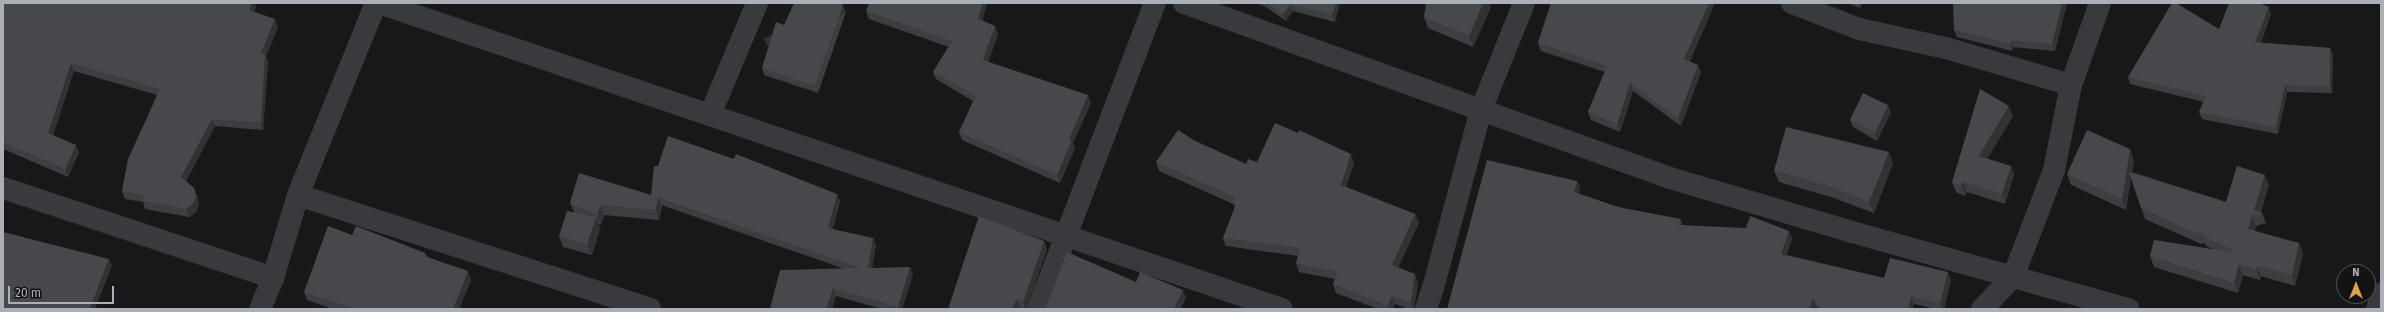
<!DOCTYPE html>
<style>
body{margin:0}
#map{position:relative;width:2384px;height:312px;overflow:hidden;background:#181819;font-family:"Fira Sans",sans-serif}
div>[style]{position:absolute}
.minor>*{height:22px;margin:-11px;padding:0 11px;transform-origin:11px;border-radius:11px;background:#393a3e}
.wall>*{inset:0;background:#3d3e41}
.shaded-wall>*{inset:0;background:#323235;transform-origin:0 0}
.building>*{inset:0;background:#47484c;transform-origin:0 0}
span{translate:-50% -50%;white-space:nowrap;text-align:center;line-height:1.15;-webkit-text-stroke:3px #131314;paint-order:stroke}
.frame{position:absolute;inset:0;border:4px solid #abb0b8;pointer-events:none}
.north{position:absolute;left:2336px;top:264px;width:40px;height:40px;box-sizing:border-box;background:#131314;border:1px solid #505256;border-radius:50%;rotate:0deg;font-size:11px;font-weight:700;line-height:16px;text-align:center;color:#abb0b8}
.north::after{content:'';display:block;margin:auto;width:14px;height:18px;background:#dea04b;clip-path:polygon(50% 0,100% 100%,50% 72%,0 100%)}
.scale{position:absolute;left:8px;top:286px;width:106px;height:18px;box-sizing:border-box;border:2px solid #abb0b8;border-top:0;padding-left:5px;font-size:12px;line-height:14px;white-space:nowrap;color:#abb0b8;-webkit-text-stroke:3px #131314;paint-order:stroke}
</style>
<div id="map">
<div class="minor">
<i style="left:379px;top:3px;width:953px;rotate:18.72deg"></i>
<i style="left:1184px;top:3px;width:517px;rotate:19.8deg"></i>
<i style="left:1670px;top:178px;width:190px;rotate:16.5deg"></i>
<i style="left:1852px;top:232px;width:287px;rotate:15.6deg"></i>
<i style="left:1792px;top:3px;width:72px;rotate:21.2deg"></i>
<i style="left:1859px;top:29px;width:89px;rotate:12.3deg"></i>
<i style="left:1946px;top:48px;width:130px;rotate:16.5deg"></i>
<i style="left:710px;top:115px;width:121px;rotate:-67.2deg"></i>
<i style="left:3px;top:188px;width:285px;rotate:18.4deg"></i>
<i style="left:298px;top:195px;width:370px;rotate:17.9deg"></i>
<i style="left:260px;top:309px;width:34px;rotate:-67deg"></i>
<i style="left:273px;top:278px;width:87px;rotate:-73.2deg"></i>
<i style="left:298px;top:195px;width:207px;rotate:-67.9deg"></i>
<i style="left:1038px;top:309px;width:328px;rotate:-69.1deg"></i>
<i style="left:1426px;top:309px;width:22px;rotate:-72deg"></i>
<i style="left:1433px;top:288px;width:184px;rotate:-74.9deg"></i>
<i style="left:1481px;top:110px;width:115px;rotate:-68.1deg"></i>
<i style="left:1982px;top:309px;width:45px;rotate:-45.9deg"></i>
<i style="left:2013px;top:277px;width:115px;rotate:-69deg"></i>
<i style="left:2054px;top:170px;width:87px;rotate:-78.7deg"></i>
<i style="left:2071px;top:85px;width:87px;rotate:-70.5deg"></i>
<i style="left:2377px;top:309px;width:16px;rotate:-75deg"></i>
</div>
<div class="wall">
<i style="clip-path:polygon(3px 3px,256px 7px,254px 12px,278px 27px,266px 56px,268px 61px,263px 130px,215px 126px,186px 181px,197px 195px,199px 204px,196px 212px,189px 217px,145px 209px,143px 202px,125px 199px,122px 191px,157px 95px,74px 71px,53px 135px,79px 152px,68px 177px,3px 149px)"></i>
<i style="clip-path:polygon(1256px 3px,1340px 3px,1335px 22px,1293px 11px,1286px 21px,1266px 7px)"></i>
<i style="clip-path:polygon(1551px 3px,1713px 3px,1714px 5px,1690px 61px,1701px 72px,1681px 126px,1633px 91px,1620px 132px,1591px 120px,1588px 112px,1605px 72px,1541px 51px,1538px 43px)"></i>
<i style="clip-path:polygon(1847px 3px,1862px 3px,1860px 8px)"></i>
<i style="clip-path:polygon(2067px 3px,2055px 51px,2013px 47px,2012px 51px,1957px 37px,1954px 30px)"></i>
<i style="clip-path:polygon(1491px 7px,1473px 47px,1428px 28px,1424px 17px)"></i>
<i style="clip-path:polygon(866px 11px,983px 21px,995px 26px,998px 34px,988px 62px,1091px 103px,1073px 143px,1075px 148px,1060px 183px,962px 140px,959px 132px,973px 101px,936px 79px,933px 72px,949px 47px,869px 19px)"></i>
<i style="clip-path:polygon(846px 12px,818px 93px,764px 75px,762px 68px,784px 25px)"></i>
<i style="clip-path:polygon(2271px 14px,2261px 43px,2330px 48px,2333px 56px,2332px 93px,2287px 92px,2278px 134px,2202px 119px,2199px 112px,2204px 102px,2130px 84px,2128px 77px,2219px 29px)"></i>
<i style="clip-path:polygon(1891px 112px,1877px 141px,1853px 127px,1850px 120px)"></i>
<i style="clip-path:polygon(2013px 116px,1987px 159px,2011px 166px,2014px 175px,2005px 204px,1967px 192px,1965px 196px,1956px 192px,1952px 182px)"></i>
<i style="clip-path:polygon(1195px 141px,1246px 164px,1257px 162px,1354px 163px,1346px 187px,1415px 214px,1419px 223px,1398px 267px,1418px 283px,1414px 309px,1409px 309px,1395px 304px,1393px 309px,1378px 309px,1336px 293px,1333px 284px,1335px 279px,1299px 272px,1296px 263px,1298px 256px,1226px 246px,1223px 238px,1235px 207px,1233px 204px,1159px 171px,1156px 162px)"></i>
<i style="clip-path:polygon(2130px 149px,2134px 161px,2132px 172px,2226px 202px,2269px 185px,2261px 212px,2262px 213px,2266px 223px,2256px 226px,2255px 231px,2303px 253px,2295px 286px,2261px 276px,2260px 280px,2243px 275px,2238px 293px,2154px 267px,2150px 256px,2213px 249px,2206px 246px,2205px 243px,2201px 244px,2145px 219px,2131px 177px,2126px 210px,2071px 185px,2067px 174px)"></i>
<i style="clip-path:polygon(1893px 163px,1874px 213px,1831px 197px,1779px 182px,1774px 171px)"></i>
<i style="clip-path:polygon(1577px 181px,1580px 188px,1579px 194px,1618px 207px,1683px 225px,1792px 239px,1786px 255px,1884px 278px,1951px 280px,1944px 309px,1936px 309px,1914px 304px,1912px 309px,1818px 309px,1816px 306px,1447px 309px)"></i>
<i style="clip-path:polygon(837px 194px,840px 201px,833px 229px,876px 245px,872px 268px,913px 274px,902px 309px,882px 309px,836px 296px,832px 309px,770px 309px,842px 268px,661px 205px,662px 207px,659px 220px,604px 215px,601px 225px,598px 224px,600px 228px,592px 255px,563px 247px,559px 236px,575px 213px,574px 212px,570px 203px,651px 195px)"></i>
<i style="clip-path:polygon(352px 235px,425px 253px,427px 256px,471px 280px,459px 309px,333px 309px,307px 300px,304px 292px)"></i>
<i style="clip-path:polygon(1044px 241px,1047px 250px,1026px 309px,1022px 309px,1020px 308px,948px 309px)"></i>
</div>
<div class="shaded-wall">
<i style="clip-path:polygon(252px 3px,254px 3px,256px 7px,252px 18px,249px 10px)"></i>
<i style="clip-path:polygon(983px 3px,987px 3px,981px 27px,978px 19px)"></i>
<i style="clip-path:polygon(1336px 3px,1340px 3px,1335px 22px,1332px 15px)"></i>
<i style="clip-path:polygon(1483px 3px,1489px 3px,1491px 7px,1473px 47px,1469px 36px)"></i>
<i style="clip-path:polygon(1709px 3px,1713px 3px,1714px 5px,1687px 67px,1684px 59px)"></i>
<i style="clip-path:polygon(1858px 3px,1862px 3px,1860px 8px)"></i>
<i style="clip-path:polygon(2062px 3px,2067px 3px,2055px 51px,2052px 44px)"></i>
<i style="clip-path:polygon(1291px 4px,1293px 11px,1286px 21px,1283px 14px)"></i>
<i style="left:843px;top:5px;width:8px;height:86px;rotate:67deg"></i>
<i style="clip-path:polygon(2269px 7px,2271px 14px,2258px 49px,2255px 42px)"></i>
<i style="clip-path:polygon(275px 19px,278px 27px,266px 56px,268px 61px,263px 130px,261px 122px,261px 53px)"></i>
<i style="clip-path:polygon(995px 26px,998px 34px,986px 68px,983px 60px)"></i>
<i style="clip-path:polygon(2011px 40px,2013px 47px,2012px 51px,2010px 44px)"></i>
<i style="clip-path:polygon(2330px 48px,2333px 56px,2332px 93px,2330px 86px)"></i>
<i style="clip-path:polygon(71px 63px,74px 71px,51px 141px,48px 133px)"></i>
<i style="clip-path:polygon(1698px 65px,1701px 72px,1681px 126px,1678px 118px)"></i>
<i style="clip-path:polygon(1630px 83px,1633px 91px,1620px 132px,1617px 124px)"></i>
<i style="clip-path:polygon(2285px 85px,2287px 92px,2278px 134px,2276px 127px)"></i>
<i style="clip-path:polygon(1088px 95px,1091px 103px,1073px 143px,1075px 148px,1060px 183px,1057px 175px,1069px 139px)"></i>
<i style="clip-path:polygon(1888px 105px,1891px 112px,1877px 141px,1875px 134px)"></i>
<i style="clip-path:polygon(2009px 106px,2013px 116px,1983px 166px,1979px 156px)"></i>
<i style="clip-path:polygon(212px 119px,215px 126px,184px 185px,181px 177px)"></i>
<i style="clip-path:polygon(76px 145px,79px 152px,68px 177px,65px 169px)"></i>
<i style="clip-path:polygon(2130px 149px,2134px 161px,2126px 210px,2122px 199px)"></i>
<i style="clip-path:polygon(1889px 152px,1893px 163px,1874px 213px,1869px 202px)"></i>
<i style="clip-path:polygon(1351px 154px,1354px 163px,1344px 194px,1341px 185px)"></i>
<i style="clip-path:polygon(2011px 166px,2014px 175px,2005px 204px,2002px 194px)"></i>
<i style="clip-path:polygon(2265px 175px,2269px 185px,2260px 213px,2254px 210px)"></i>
<i style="clip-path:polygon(1577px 181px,1580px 188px,1577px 200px,1574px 192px)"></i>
<i style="clip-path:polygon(1963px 182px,1967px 192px,1965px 196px,1961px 186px)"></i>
<i style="clip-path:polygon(194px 188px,197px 195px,199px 204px,196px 212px,189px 217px,186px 209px)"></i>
<i style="clip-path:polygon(837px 194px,840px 201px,831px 236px,828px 228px)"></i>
<i style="clip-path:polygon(658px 197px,662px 207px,659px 220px,656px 210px)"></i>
<i style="clip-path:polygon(600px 205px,604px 215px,601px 225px,597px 215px)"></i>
<i style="clip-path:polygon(1415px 214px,1419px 223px,1395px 274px,1392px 265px)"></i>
<i style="clip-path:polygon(2252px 216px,2256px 226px,2252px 240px,2248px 229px)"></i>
<i style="clip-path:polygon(596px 217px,600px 228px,592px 255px,587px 244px)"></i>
<i style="clip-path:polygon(1681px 219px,1683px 227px,1679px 225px)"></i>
<i style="clip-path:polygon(1789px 231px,1792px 239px,1784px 262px,1781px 254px)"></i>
<i style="clip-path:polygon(873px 238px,876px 245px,871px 275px,868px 268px)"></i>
<i style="clip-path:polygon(1044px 241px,1047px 250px,1026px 309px,1025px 309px,1023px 302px)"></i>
<i style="clip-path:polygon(2299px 243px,2303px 253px,2295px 286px,2292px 275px)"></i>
<i style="clip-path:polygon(109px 259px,112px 266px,95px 309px,90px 309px)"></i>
<i style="clip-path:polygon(2239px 264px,2243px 275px,2238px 293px,2234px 283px)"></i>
<i style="clip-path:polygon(2257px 266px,2261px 276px,2260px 280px,2256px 269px)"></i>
<i style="clip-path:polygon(910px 267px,913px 274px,902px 309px,899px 309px,898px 307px)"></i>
<i style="clip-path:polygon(468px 271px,471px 280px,459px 309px,453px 309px)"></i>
<i style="clip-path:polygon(1948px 272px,1951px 280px,1944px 309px,1943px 309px,1940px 303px)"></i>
<i style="clip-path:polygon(1415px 274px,1418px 283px,1414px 309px,1413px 309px,1411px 302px)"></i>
<i style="clip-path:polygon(833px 288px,836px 296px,832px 309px,826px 309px)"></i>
<i style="clip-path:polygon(1183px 290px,1186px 298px,1181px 309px,1174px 309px)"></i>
<i style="clip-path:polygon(1392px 296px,1395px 304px,1393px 309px,1389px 309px,1388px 306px)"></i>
<i style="clip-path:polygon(1911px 296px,1914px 304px,1912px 309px,1908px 309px)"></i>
<i style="clip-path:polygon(1813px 298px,1816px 306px,1814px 309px,1809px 309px)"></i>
<i style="clip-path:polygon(1017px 299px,1020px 308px,1019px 309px,1011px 309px)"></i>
</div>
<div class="building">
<i style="clip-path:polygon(3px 3px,252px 3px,249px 10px,275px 19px,261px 53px,265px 54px,261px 122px,212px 119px,181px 177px,194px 188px,196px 196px,193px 204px,186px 209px,143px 201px,144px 195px,122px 191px,128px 159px,160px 89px,71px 63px,48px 133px,76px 145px,65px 169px,3px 142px)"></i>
<i style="clip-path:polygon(794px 3px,839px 3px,843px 5px,815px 86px,762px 68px,776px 22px,784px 25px)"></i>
<i style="clip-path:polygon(869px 3px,983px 3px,978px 19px,995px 26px,983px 60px,1088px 95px,1069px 139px,1072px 140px,1057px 175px,959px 132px,976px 96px,933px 72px,952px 41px,866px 11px)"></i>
<i style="clip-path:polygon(1267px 3px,1336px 3px,1332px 15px,1291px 4px,1283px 14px)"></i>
<i style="clip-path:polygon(1426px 3px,1483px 3px,1469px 36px,1424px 17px)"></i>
<i style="clip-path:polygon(1551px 3px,1709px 3px,1684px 59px,1698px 65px,1678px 118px,1630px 83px,1617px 124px,1588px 112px,1607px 66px,1538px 43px)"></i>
<i style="clip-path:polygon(1953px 3px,2062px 3px,2052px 44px,2011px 40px,2010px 44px,1954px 30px)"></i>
<i style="clip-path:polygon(2172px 3px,2176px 3px,2219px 29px,2229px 3px,2259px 3px,2269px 7px,2255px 42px,2330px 48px,2330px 86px,2285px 85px,2276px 127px,2199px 112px,2206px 96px,2128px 77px)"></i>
<i style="clip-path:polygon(1980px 89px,2009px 106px,1979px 156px,2011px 166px,2002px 194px,1963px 182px,1961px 186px,1952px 182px)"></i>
<i style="left:1863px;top:93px;width:28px;height:30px;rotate:26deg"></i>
<i style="clip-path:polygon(1275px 123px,1298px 133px,1299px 130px,1351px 154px,1341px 185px,1415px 214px,1392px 265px,1415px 274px,1411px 302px,1392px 296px,1388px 306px,1333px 284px,1338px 272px,1296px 263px,1300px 248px,1223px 238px,1236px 204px,1233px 203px,1235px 197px,1156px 162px,1178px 130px,1195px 141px,1246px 164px,1248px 159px,1257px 162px)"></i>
<i style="clip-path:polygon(1786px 127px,1889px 152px,1869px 202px,1827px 185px,1774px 171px)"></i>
<i style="clip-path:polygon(2087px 130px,2130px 149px,2122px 199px,2067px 174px)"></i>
<i style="clip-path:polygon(668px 136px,734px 159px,736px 154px,837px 194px,828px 228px,873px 238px,868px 268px,910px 267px,898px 307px,833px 288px,826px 309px,801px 309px,798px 308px,798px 309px,770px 309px,780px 270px,860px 268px,651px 195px,654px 166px,658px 166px)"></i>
<i style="clip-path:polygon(1487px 160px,1577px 181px,1574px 192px,1618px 207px,1681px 219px,1679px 225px,1746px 228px,1750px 216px,1789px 231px,1781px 254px,1884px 278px,1890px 258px,1948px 272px,1940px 303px,1911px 296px,1908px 309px,1820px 309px,1813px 298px,1809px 309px,1447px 309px)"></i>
<i style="clip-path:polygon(2237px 166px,2265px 175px,2254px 210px,2262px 213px,2252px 216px,2248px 229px,2299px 243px,2292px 275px,2257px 266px,2256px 269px,2239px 264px,2234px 283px,2150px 256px,2154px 240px,2231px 252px,2232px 249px,2203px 236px,2203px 232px,2198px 234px,2141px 208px,2129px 172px,2226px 202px)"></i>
<i style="clip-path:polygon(579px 173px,658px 197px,656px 210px,600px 205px,597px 215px,570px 203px)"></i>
<i style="clip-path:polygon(567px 211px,596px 217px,587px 244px,559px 236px)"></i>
<i style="clip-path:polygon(979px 216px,1044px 241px,1023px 302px,1017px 299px,1011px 309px,948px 309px)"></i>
<i style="clip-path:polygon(328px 226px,352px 235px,356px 226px,425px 253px,424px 256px,468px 271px,453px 309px,353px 309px,353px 308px,304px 292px)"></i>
<i style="clip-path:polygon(3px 232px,109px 259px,90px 309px,3px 309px)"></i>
<i style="clip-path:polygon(1067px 252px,1136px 282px,1140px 272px,1183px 290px,1174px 309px,1043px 309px,1047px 305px)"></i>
</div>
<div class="frame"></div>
<div class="north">N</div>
<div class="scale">20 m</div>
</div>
